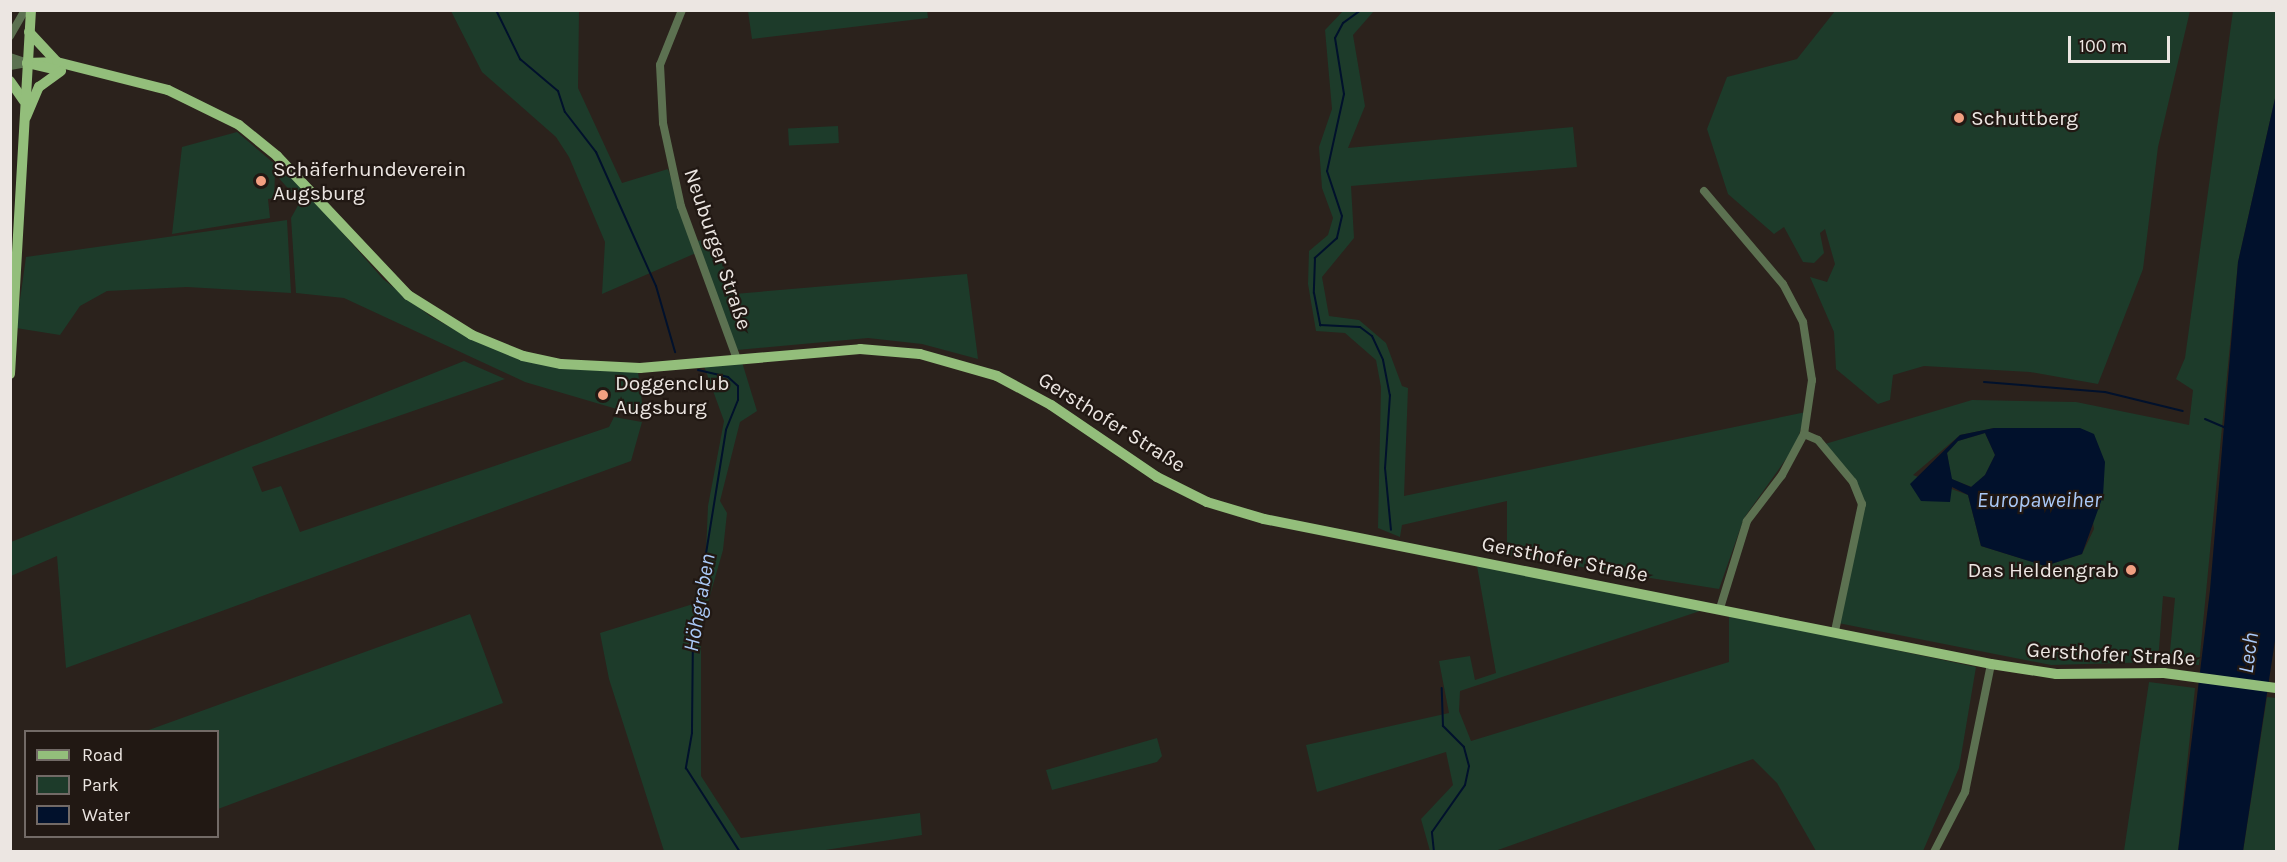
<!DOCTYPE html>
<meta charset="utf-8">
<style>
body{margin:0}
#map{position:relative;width:2287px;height:862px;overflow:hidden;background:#2b221c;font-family:Karla,sans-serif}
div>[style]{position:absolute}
.green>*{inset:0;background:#1d3b2a;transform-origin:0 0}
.water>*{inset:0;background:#01112c}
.stream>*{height:2px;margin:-1px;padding:0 1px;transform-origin:1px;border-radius:1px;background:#01112c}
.minor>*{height:8px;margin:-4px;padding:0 4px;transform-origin:4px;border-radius:4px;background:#5c7151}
.major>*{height:10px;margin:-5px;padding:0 5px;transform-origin:5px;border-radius:5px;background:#93be7b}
.dots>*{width:16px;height:16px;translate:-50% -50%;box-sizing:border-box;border:3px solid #211813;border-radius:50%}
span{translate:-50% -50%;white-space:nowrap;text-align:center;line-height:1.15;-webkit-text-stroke:4.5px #211813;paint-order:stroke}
.poi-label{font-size:21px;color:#ece6e2}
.left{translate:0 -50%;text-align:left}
.right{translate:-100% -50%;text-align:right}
.street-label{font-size:21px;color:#ece6e2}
.water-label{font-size:22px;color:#aac9f7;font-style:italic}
.frame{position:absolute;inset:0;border:12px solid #ece6e2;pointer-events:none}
.legend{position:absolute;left:24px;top:730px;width:195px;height:108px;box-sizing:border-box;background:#211813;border:2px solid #726a66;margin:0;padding:8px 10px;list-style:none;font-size:18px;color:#ece6e2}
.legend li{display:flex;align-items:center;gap:12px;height:30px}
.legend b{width:30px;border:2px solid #726a66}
.scale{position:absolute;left:2068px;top:36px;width:102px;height:27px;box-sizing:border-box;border:3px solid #ece6e2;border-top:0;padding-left:8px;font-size:18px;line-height:21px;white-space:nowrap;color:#ece6e2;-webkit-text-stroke:4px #211813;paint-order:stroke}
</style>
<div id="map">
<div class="green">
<i style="clip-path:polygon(927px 10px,928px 18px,752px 39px,748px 11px)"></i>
<i style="clip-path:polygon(451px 11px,579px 11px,578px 88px,622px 183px,668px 169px,696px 253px,602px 294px,605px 242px,569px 157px,556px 137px,482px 72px)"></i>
<i style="clip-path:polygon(1343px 11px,1374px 11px,1353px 35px,1365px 106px,1348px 148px,1573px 127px,1577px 167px,1351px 186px,1354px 238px,1322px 277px,1329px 316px,1359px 320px,1386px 343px,1402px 386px,1408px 388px,1404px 496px,1806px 412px,1796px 445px,1744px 518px,1719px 589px,1507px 555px,1507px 501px,1402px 525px,1400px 537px,1378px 528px,1381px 387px,1376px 360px,1345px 333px,1316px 331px,1308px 284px,1309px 251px,1328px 235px,1333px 218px,1322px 188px,1319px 147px,1332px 109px,1325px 30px)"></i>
<i style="clip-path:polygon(1835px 11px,2190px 11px,2158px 147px,2143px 269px,2098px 384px,2030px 372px,1924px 366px,1893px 375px,1890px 400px,1878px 404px,1836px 369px,1834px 332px,1810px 277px,1827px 282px,1835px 264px,1825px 229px,1820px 233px,1824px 253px,1814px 263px,1803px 262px,1784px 227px,1774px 234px,1728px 194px,1707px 129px,1727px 77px,1797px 59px)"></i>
<i style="clip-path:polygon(evenodd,2233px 11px,2276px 11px,2276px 94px,2238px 262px,2199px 665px,2169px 662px,2175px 598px,2163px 596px,2158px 662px,2051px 665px,1838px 623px,1863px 504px,1825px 444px,1972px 400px,2076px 402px,2189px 425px,2193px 390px,2176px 379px,2185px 358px,2233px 11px,1994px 428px,2080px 428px,2094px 529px,2082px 554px,2045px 566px,1981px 546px,1968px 495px,1913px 475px,1960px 435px,1994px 428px)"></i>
<i style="left:838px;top:126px;width:17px;height:50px;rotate:87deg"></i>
<i style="clip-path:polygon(237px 132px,302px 187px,295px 196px,275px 174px,274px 198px,268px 199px,270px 218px,172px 234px,182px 147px)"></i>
<i style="clip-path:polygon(306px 191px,383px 279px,430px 316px,472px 339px,560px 367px,638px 372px,644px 417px,525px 382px,344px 298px,296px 293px,291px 218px)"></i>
<i style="clip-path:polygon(287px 220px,291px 293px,187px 287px,107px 291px,80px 306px,60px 335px,16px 328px,26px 257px)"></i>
<i style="clip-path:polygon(713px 239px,734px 294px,967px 274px,978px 359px,922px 344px,868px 338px,737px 350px,696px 241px)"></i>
<i style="clip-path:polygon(464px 361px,505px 379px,252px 467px,262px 492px,281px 486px,300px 532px,609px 427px,614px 417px,642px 422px,631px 461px,66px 668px,57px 556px,11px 576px,11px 542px)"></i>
<i style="clip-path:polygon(742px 362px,757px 411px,740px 422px,720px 501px,727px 513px,723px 550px,701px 627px,701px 776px,741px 838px,920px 813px,922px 835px,819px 851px,664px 851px,609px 679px,600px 633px,693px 604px,706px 552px,708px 506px,724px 421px,704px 366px)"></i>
<i style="clip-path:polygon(1985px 433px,1995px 455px,1985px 475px,1972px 487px,1951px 479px,1947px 453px,1958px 441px)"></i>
<i style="clip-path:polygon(1477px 566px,1706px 609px,1460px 691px,1459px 711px,1471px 741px,1729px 662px,1729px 615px,1976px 667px,1959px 768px,1923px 851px,1816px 851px,1777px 783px,1753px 759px,1495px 851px,1430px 851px,1421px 819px,1453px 785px,1446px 752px,1317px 792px,1306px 745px,1449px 713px,1439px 661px,1470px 656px,1475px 680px,1496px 673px)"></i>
<i style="clip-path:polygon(470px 614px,503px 703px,218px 809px,218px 732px,146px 731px)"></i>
<i style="clip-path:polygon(2149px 682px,2195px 688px,2178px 851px,2124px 851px)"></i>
<i style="clip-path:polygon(2267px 697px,2276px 698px,2276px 851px,2243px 852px)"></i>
<i style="clip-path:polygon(1157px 738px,1162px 756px,1157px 762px,1052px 790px,1046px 770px)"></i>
</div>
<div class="water">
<i style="clip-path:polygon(2276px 94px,2276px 634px,2243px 851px,2178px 852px,2210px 590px,2238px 262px)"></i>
<i style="clip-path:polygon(evenodd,2080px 428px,2094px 434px,2105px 462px,2103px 496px,2082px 554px,2045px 566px,1981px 546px,1968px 495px,1952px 487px,1950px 502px,1921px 501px,1910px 484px,1960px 435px,1994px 428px,2080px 428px,1985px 433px,1995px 455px,1985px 475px,1971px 487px,1952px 479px,1947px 453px,1958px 441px,1985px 433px)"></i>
</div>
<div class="stream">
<i style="left:496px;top:10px;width:55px;rotate:63.9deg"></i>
<i style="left:520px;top:59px;width:50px;rotate:40.1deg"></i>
<i style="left:558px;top:91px;width:22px;rotate:72deg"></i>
<i style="left:565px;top:112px;width:51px;rotate:52.2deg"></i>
<i style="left:596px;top:152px;width:147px;rotate:65.9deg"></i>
<i style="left:656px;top:286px;width:69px;rotate:73.9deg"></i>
<i style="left:1361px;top:10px;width:22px;rotate:144deg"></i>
<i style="left:1343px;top:23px;width:17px;rotate:118deg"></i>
<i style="left:1335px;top:38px;width:57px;rotate:80.9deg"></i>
<i style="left:1344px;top:94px;width:79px;rotate:102.4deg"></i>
<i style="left:1327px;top:171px;width:47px;rotate:71.6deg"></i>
<i style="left:1342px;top:216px;width:23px;rotate:103deg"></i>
<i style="left:1337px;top:238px;width:30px;rotate:138deg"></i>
<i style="left:1315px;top:258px;width:35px;rotate:92deg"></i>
<i style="left:1314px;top:293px;width:33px;rotate:79deg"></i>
<i style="left:1320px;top:325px;width:40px;rotate:2.9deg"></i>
<i style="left:1360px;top:327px;width:15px;rotate:37deg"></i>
<i style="left:1372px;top:336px;width:26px;rotate:65deg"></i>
<i style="left:1383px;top:360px;width:36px;rotate:79deg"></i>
<i style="left:1390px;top:395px;width:73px;rotate:93.9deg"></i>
<i style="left:1385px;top:468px;width:62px;rotate:84.5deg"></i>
<i style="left:698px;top:370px;width:31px;rotate:13deg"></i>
<i style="left:728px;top:377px;width:13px;rotate:42deg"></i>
<i style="left:738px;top:386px;width:14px;rotate:90deg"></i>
<i style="left:738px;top:400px;width:32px;rotate:112deg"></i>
<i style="left:726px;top:430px;width:206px;rotate:99.2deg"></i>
<i style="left:693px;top:633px;width:100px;rotate:90.6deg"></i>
<i style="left:692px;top:733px;width:36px;rotate:100deg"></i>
<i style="left:686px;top:768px;width:100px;rotate:57.3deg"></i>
<i style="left:1984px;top:382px;width:121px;rotate:4.7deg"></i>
<i style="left:2105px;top:392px;width:80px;rotate:13.7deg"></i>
<i style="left:2205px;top:419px;width:21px;rotate:23deg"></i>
<i style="left:1434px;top:852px;width:20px;rotate:-96deg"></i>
<i style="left:1432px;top:832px;width:57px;rotate:-54.9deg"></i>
<i style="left:1465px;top:785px;width:19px;rotate:-78deg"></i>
<i style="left:1469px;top:766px;width:20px;rotate:-105deg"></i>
<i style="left:1464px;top:747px;width:30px;rotate:-135deg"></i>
<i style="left:1443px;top:726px;width:38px;rotate:-92deg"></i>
</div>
<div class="minor">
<i style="left:682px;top:10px;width:59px;rotate:111.8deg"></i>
<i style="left:660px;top:65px;width:58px;rotate:87deg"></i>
<i style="left:663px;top:123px;width:85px;rotate:77.8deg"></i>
<i style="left:681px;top:206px;width:163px;rotate:69.9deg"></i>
<i style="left:10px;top:36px;width:30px;rotate:-60deg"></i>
<i style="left:10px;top:57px;width:18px;rotate:19deg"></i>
<i style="left:10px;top:66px;width:17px;rotate:-10deg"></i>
<i style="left:1704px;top:191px;width:122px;rotate:49.7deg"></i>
<i style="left:1783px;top:284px;width:43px;rotate:62.2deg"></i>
<i style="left:1803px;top:322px;width:59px;rotate:81.2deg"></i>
<i style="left:1812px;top:380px;width:55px;rotate:98.4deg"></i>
<i style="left:1804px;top:434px;width:47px;rotate:118.2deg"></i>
<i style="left:1782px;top:475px;width:58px;rotate:127.3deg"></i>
<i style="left:1747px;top:521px;width:91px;rotate:107.2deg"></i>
<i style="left:1804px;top:434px;width:15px;rotate:23deg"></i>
<i style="left:1818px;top:440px;width:55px;rotate:50.2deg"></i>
<i style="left:1853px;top:482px;width:24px;rotate:68deg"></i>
<i style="left:1862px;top:504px;width:130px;rotate:102deg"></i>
<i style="left:1934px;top:852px;width:68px;rotate:-62.7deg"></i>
<i style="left:1965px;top:792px;width:131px;rotate:-78.5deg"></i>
</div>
<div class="major">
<i style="left:29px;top:32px;width:41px;rotate:47deg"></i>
<i style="left:27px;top:63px;width:30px;rotate:-2deg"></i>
<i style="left:57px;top:62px;width:114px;rotate:14.2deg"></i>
<i style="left:168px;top:90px;width:79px;rotate:26.2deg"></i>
<i style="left:239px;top:125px;width:49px;rotate:39.2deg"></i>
<i style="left:277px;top:156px;width:191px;rotate:46.7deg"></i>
<i style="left:408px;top:295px;width:75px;rotate:32deg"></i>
<i style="left:472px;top:335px;width:55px;rotate:22.4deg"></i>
<i style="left:523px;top:356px;width:39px;rotate:12deg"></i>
<i style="left:561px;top:364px;width:79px;rotate:2.9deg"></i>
<i style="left:640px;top:368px;width:221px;rotate:-4.9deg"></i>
<i style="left:860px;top:349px;width:60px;rotate:4.8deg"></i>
<i style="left:920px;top:354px;width:80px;rotate:15.9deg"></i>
<i style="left:997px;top:376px;width:61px;rotate:28.2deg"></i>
<i style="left:1051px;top:405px;width:128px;rotate:34.2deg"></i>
<i style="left:1157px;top:477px;width:56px;rotate:26.6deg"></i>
<i style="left:1207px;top:502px;width:59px;rotate:16.6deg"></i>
<i style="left:1264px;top:519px;width:741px;rotate:11.28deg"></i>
<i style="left:1991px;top:664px;width:66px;rotate:8.7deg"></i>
<i style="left:2056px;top:674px;width:108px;rotate:-0.5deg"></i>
<i style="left:2164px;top:673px;width:113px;rotate:7.6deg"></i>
<i style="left:27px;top:63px;width:35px;rotate:13deg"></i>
<i style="left:10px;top:81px;width:24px;rotate:55deg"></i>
<i style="left:26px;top:117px;width:33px;rotate:-67deg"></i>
<i style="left:39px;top:87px;width:26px;rotate:-36deg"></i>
<i style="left:10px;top:374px;width:365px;rotate:-86.7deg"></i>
</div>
<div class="dots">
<i style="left:1959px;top:118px;background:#f2a081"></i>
<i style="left:261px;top:181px;background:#f2a081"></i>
<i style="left:603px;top:395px;background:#f2a081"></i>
<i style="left:2131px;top:570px;background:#f2a081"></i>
</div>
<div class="poi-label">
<span class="left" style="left:1971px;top:118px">Schuttberg</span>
<span class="left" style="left:273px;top:181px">Schäferhundeverein<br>Augsburg</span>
<span class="left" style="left:615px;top:395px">Doggenclub<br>Augsburg</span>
<span class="right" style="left:2119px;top:570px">Das Heldengrab</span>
</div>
<div class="street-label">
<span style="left:718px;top:249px;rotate:71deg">Neuburger Straße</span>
<span style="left:1112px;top:422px;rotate:32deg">Gersthofer Straße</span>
<span style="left:1565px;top:559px;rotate:11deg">Gersthofer Straße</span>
<span style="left:2111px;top:654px;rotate:3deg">Gersthofer Straße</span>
</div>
<div class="water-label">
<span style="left:2039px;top:501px">Europaweiher</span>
<span style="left:700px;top:603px;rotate:-80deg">Höhgraben</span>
<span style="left:2249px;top:653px;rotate:-82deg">Lech</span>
</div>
<div class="frame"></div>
<ul class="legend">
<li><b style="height:8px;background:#93be7b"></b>Road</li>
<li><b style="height:16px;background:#1d3b2a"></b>Park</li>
<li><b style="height:16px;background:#01112c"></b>Water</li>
</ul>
<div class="scale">100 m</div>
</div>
